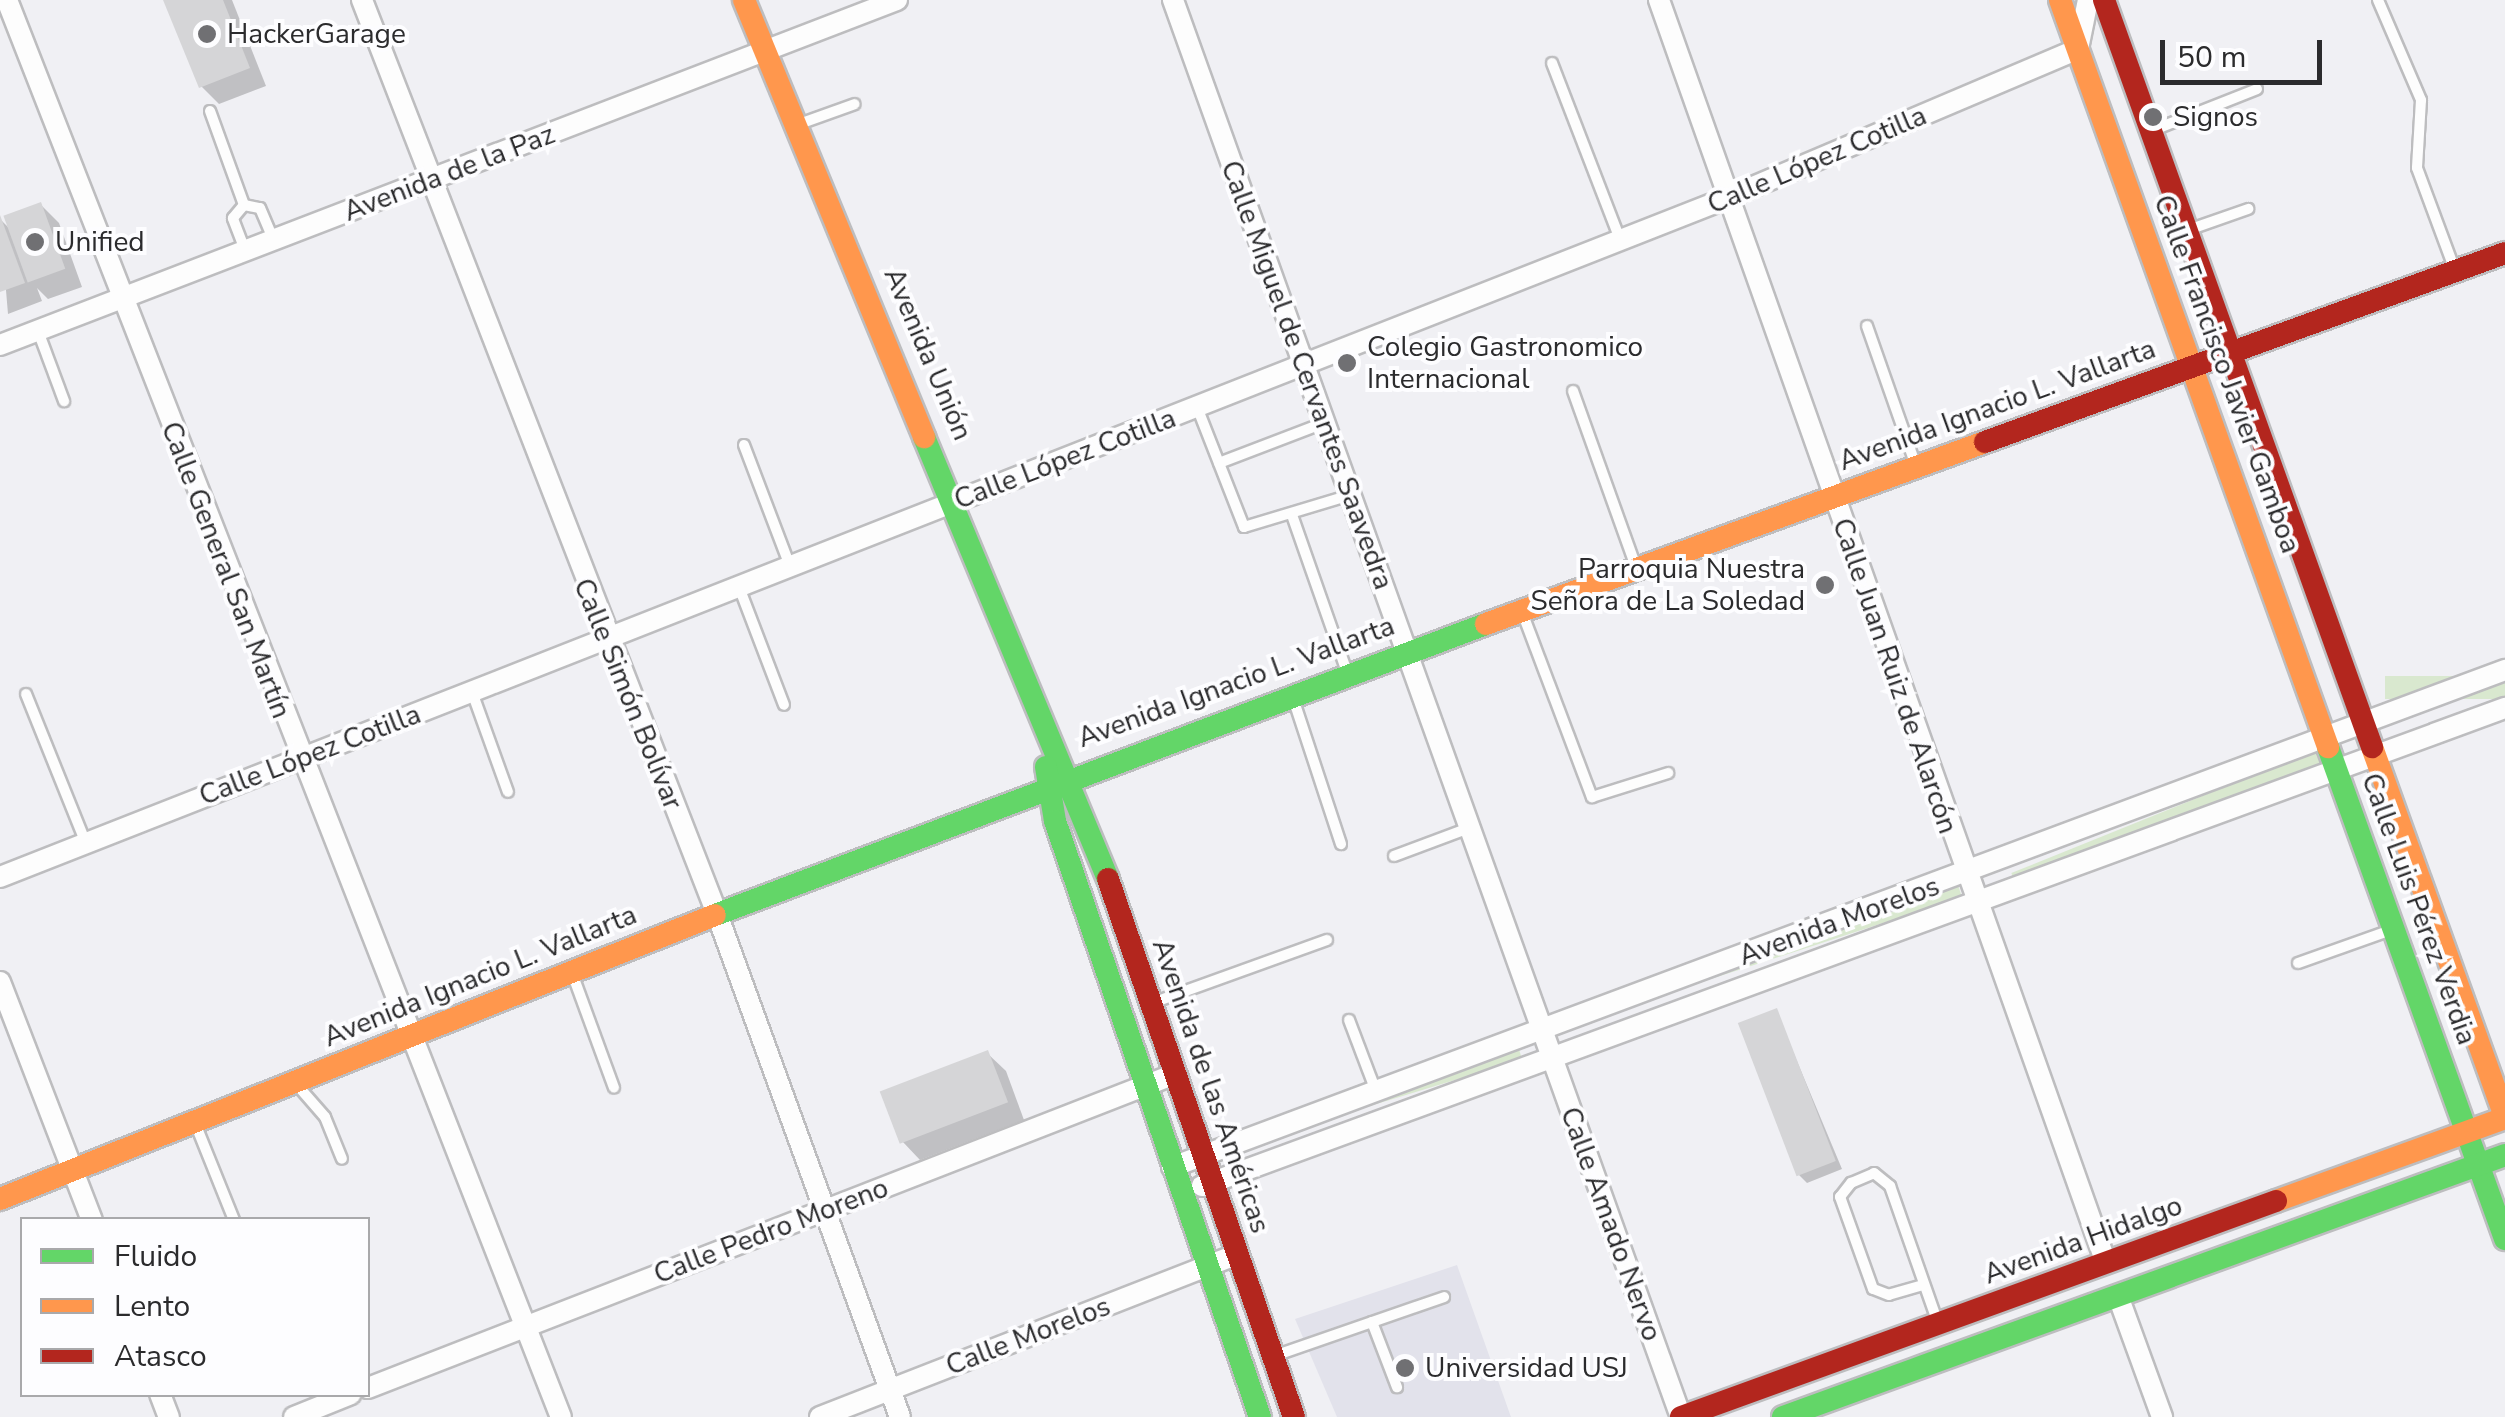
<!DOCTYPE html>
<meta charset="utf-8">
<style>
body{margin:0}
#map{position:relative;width:2505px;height:1417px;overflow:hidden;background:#f0f0f4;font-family:"Nunito Sans",sans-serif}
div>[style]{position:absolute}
.built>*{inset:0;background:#e2e2eb}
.green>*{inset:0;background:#d9e8cf;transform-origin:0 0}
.shadow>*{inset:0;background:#0003}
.building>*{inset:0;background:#d5d5d7;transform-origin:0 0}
.roads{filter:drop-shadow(2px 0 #bdbdbf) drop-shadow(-2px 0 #bdbdbf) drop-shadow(0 2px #bdbdbf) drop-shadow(0 -2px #bdbdbf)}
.lane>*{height:10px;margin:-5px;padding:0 5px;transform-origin:5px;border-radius:5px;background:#fdfdfd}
.street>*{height:20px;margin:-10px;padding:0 10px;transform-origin:10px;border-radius:10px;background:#fdfdfd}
.fast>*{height:22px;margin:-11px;padding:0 11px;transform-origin:11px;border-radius:11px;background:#63d668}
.slow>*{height:22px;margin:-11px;padding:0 11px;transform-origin:11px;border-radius:11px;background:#ff974d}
.jam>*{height:22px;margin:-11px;padding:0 11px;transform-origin:11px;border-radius:11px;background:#b3261e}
.dots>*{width:28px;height:28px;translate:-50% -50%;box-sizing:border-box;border:5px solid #fdfdff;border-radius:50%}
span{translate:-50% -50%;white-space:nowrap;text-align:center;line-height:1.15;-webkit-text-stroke:8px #fdfdff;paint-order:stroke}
.poi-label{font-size:28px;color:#2b2b2d}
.left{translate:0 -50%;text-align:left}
.right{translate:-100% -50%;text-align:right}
.street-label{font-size:28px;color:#2b2b2d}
.legend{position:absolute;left:20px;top:1217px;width:350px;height:180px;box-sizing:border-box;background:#fdfdff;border:2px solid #a9a9ab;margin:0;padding:12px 18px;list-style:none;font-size:30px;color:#2b2b2d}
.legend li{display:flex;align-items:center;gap:20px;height:50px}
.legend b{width:50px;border:2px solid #a9a9ab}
.scale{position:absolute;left:2160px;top:40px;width:162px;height:45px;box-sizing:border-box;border:5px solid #2b2b2d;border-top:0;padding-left:12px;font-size:30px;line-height:35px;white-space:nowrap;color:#2b2b2d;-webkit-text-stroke:8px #fdfdff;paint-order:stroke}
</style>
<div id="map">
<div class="built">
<i style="clip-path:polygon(1457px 1265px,1511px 1417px,1337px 1417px,1295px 1319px)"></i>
</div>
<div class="green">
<i style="left:2505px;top:676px;width:23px;height:120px;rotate:90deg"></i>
<i style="left:2321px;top:748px;width:16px;height:334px;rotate:68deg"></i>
<i style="left:1958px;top:885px;width:13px;height:398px;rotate:72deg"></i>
<i style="left:1518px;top:1046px;width:14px;height:298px;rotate:73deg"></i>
</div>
<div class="shadow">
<i style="clip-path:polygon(166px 0,232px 0,266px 86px,219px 104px,201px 86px)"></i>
<i style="clip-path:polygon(41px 205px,59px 223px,82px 287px,48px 299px,37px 288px,42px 301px,8px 314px,0 219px,12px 231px)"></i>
<i style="clip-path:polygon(1776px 1011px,1842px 1169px,1807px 1183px,1798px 1174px)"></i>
<i style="clip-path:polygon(987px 1053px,1006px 1071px,1024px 1120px,920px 1160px,902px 1141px)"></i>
</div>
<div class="building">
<i style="clip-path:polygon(163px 0,223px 0,250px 68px,199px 88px)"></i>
<i style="left:41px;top:202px;width:71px;height:40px;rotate:70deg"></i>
<i style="clip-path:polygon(0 215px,25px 283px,0 292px)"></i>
<i style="left:1777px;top:1008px;width:164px;height:42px;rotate:69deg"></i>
<i style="left:988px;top:1050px;width:56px;height:116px;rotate:69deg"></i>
</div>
<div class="roads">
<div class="lane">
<i style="left:2378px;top:0;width:109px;rotate:66.7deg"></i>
<i style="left:2421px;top:100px;width:68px;rotate:93.4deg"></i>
<i style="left:2417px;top:168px;width:109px;rotate:69.6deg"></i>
<i style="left:1552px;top:63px;width:189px;rotate:68.9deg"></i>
<i style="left:210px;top:111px;width:100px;rotate:70.1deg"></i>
<i style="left:799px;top:124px;width:59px;rotate:-19.7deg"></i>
<i style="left:2151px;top:131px;width:114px;rotate:-21.6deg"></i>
<i style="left:2188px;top:230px;width:64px;rotate:-19.3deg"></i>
<i style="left:245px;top:250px;width:34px;rotate:-111deg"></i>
<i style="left:233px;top:218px;width:17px;rotate:-50deg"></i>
<i style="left:244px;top:205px;width:16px;rotate:11deg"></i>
<i style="left:260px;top:208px;width:34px;rotate:67deg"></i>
<i style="left:1867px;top:326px;width:148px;rotate:70.7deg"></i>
<i style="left:38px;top:331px;width:75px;rotate:69.6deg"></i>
<i style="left:1573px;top:391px;width:187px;rotate:70.3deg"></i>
<i style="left:1197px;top:407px;width:129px;rotate:68.6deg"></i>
<i style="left:1244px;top:527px;width:111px;rotate:-16.8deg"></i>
<i style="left:744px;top:445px;width:129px;rotate:69.2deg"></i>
<i style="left:1219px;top:463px;width:112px;rotate:-20.9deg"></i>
<i style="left:1292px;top:515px;width:166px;rotate:70.7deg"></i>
<i style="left:739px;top:587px;width:126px;rotate:69.1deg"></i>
<i style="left:1522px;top:612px;width:198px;rotate:69.3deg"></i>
<i style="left:1592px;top:797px;width:80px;rotate:-17.5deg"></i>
<i style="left:472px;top:692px;width:106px;rotate:70.2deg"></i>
<i style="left:26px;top:694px;width:161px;rotate:68.1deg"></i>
<i style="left:1292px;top:695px;width:157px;rotate:71.8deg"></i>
<i style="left:1394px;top:856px;width:80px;rotate:-20.5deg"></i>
<i style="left:2298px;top:963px;width:102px;rotate:-19.5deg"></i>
<i style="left:572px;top:973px;width:122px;rotate:69.9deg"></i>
<i style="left:1152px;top:1003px;width:186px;rotate:-19.8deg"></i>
<i style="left:1349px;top:1020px;width:76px;rotate:69.2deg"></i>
<i style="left:298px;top:1086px;width:41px;rotate:48.9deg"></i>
<i style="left:325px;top:1117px;width:45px;rotate:68deg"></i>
<i style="left:195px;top:1123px;width:105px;rotate:68.1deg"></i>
<i style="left:1923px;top:1285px;width:35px;rotate:164deg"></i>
<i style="left:1889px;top:1295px;width:17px;rotate:-159deg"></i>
<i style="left:1873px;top:1289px;width:98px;rotate:-109.7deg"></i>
<i style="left:1840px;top:1197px;width:18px;rotate:-52deg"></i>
<i style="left:1851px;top:1183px;width:25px;rotate:-23deg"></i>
<i style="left:1874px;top:1173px;width:21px;rotate:39deg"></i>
<i style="left:1890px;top:1186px;width:145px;rotate:70.7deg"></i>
<i style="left:1372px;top:1322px;width:70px;rotate:69deg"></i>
<i style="left:1274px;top:1356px;width:180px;rotate:-19.1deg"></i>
</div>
<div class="street">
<i style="left:7px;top:0;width:1521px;rotate:68.65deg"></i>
<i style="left:362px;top:0;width:981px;rotate:68.77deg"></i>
<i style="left:717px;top:914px;width:535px;rotate:70.01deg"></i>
<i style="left:1173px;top:0;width:1505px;rotate:70.28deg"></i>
<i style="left:1659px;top:0;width:1340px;rotate:70.51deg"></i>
<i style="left:0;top:345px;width:961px;rotate:-21.04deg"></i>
<i style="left:0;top:877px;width:1856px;rotate:-21.46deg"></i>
<i style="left:1727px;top:198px;width:381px;rotate:-23deg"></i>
<i style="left:2078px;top:49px;width:50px;rotate:-78.5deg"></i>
<i style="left:0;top:982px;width:255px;rotate:68.9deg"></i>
<i style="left:1172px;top:1167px;width:1423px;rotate:-20.45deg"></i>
<i style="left:1202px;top:1186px;width:1388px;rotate:-20.15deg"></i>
<i style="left:2118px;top:1296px;width:129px;rotate:70deg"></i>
<i style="left:368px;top:1388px;width:866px;rotate:-21.26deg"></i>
<i style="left:160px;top:1394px;width:25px;rotate:69deg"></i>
<i style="left:294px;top:1417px;width:61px;rotate:-22deg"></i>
<i style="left:820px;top:1417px;width:448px;rotate:-21.3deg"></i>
</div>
<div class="fast">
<i style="left:924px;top:437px;width:479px;rotate:67.4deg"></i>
<i style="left:2328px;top:747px;width:523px;rotate:70.21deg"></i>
<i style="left:1046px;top:767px;width:55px;rotate:80.5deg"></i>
<i style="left:1055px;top:821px;width:630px;rotate:71.02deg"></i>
<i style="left:715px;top:915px;width:824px;rotate:-20.68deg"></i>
<i style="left:1783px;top:1417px;width:768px;rotate:-19.94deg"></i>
</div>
<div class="slow">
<i style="left:744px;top:0;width:473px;rotate:67.6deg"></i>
<i style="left:2060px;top:0;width:794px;rotate:70.26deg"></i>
<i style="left:1486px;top:624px;width:531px;rotate:-20.04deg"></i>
<i style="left:2372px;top:747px;width:393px;rotate:70.2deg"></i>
<i style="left:0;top:1199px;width:769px;rotate:-21.66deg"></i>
<i style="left:2276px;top:1201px;width:244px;rotate:-19.9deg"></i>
</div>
<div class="jam">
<i style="left:2104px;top:0;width:794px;rotate:70.26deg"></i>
<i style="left:1985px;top:442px;width:553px;rotate:-19.97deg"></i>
<i style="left:1108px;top:879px;width:569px;rotate:70.93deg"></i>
<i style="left:1681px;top:1417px;width:633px;rotate:-19.95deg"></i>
</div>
</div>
<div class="dots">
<i style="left:207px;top:34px;background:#707073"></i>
<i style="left:2153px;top:117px;background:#707073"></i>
<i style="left:35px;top:242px;background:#707073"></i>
<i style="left:1347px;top:363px;background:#707073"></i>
<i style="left:1825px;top:585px;background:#707073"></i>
<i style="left:1405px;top:1368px;background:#707073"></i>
</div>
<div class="poi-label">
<span class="left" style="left:227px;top:34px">HackerGarage</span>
<span class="left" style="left:2173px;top:117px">Signos</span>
<span class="left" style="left:55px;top:242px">Unified</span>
<span class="left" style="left:1367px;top:363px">Colegio Gastronomico<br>Internacional</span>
<span class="right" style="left:1805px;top:585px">Parroquia Nuestra<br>Señora de La Soledad</span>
<span class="left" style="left:1425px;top:1368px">Universidad USJ</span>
</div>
<div class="street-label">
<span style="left:1817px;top:160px;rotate:-23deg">Calle López Cotilla</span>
<span style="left:449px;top:173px;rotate:-21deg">Avenida de la Paz</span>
<span style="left:928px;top:354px;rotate:67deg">Avenida Unión</span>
<span style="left:2227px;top:374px;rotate:70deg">Calle Francisco Javier Gamboa</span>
<span style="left:1307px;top:375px;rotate:70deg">Calle Miguel de Cervantes Saavedra</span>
<span style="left:1997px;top:405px;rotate:-20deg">Avenida Ignacio L. Vallarta</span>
<span style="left:1065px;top:459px;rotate:-21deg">Calle López Cotilla</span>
<span style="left:226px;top:570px;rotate:69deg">Calle General San Martín</span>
<span style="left:1895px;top:676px;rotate:71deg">Calle Juan Ruiz de Alarcón</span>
<span style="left:1236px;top:682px;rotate:-20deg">Avenida Ignacio L. Vallarta</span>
<span style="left:628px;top:694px;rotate:68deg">Calle Simón Bolívar</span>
<span style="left:310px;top:755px;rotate:-21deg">Calle López Cotilla</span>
<span style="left:2419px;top:909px;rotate:70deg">Calle Luis Pérez Verdia</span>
<span style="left:1839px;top:921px;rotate:-20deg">Avenida Morelos</span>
<span style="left:480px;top:976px;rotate:-22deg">Avenida Ignacio L. Vallarta</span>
<span style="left:1211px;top:1086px;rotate:71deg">Avenida de las Américas</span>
<span style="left:1611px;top:1224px;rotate:70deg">Calle Amado Nervo</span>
<span style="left:771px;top:1231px;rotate:-21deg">Calle Pedro Moreno</span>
<span style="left:2083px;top:1240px;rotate:-20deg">Avenida Hidalgo</span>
<span style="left:1028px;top:1336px;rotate:-21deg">Calle Morelos</span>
</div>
<ul class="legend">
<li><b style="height:12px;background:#63d668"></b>Fluido</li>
<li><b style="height:12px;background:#ff974d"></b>Lento</li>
<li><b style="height:12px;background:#b3261e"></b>Atasco</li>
</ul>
<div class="scale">50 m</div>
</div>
